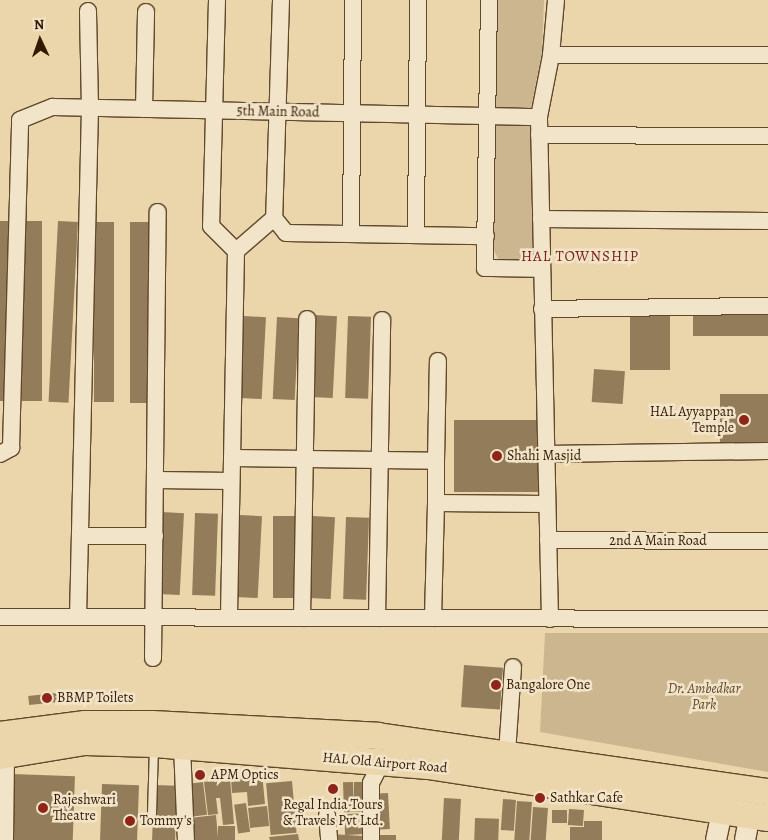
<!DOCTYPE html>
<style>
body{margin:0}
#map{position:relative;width:768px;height:840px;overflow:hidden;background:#ebd6ac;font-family:Alegreya,serif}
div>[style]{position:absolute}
.green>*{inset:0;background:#ccb68f}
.building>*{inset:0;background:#927c59;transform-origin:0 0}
.roads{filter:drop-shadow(1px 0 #60492b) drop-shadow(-1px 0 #60492b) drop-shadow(0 1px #60492b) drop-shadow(0 -1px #60492b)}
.service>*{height:8px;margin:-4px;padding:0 4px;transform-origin:4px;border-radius:4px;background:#f2e4c9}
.minor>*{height:16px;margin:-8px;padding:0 8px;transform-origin:8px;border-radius:8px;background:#f2e4c9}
.tertiary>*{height:20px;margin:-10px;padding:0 10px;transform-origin:10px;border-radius:10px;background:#f2e4c9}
.primary>*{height:26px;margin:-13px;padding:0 13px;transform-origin:13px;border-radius:13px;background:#ebd6ac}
.dots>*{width:14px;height:14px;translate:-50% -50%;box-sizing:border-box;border:2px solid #f2e4c9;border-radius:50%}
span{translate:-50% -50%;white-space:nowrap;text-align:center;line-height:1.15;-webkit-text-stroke:5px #f2e4c9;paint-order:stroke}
.street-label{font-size:14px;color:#321a00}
.poi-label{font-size:14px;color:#321a00}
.right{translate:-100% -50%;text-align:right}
.left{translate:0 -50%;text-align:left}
.park-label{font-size:14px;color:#60492b;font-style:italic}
.neighbourhood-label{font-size:15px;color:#7a1f14;letter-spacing:1px}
.north{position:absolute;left:15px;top:15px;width:50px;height:50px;-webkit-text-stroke:4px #f2e4c9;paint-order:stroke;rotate:357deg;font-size:14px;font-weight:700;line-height:20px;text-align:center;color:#321a00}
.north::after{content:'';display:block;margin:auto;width:18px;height:22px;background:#321a00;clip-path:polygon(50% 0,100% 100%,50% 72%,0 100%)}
</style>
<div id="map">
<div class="green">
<i style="clip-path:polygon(496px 0,544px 0,542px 52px,531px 108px,493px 107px)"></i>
<i style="clip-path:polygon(492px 125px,531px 126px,534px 264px,499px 261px,488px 238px)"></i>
<i style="clip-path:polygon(545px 633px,768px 633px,768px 772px,540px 732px)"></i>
</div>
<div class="building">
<i style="clip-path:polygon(0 221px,11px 221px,9px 401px,0 401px)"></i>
<i style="left:22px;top:221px;width:20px;height:180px"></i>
<i style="left:58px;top:221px;width:20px;height:181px;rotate:3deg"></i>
<i style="left:94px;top:222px;width:20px;height:180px"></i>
<i style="left:130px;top:222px;width:20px;height:181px"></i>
<i style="left:630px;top:308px;width:40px;height:62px"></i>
<i style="left:768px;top:310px;width:26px;height:75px;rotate:90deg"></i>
<i style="left:315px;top:315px;width:22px;height:82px;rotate:3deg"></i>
<i style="left:244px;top:316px;width:22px;height:82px;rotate:3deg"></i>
<i style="left:348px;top:316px;width:23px;height:82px;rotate:2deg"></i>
<i style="left:277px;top:317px;width:22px;height:82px;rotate:3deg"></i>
<i style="left:594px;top:369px;width:31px;height:33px;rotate:4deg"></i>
<i style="left:768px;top:394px;width:50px;height:48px;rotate:90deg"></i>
<i style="left:454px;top:420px;width:86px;height:72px"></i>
<i style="left:162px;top:512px;width:22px;height:82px;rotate:3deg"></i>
<i style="left:195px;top:513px;width:23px;height:82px;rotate:2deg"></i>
<i style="left:240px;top:515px;width:22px;height:82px;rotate:3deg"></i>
<i style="left:273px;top:516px;width:22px;height:82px"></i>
<i style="left:313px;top:516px;width:22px;height:82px;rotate:3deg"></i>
<i style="left:346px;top:517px;width:23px;height:82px;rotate:2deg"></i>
<i style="left:464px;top:665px;width:39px;height:42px;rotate:4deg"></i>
<i style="left:66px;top:692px;width:9px;height:38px;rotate:84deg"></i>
<i style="clip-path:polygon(262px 773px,265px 804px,248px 806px,247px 792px,232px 793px,231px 779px)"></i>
<i style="left:12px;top:774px;width:63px;height:66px;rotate:2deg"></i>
<i style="clip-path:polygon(230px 779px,234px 824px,223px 825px,220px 798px,216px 798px,218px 814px,208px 815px,204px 782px)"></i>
<i style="left:292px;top:781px;width:52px;height:26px;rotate:85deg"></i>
<i style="left:203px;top:782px;width:33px;height:18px;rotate:83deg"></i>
<i style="left:353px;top:782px;width:30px;height:10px;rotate:88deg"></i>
<i style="left:354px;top:782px;width:12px;height:30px"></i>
<i style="left:102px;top:784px;width:37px;height:56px;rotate:2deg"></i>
<i style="left:154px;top:785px;width:23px;height:55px;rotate:2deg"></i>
<i style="left:388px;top:793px;width:36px;height:14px;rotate:87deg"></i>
<i style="left:444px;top:798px;width:17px;height:42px;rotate:3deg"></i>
<i style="left:503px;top:799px;width:13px;height:31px;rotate:4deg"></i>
<i style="left:517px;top:801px;width:15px;height:39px;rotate:4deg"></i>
<i style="left:246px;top:803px;width:29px;height:12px;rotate:82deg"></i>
<i style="left:267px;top:806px;width:20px;height:19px;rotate:84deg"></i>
<i style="left:533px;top:807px;width:15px;height:33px;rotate:4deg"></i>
<i style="left:569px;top:809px;width:15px;height:16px;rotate:4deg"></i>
<i style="left:552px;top:810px;width:15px;height:13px"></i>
<i style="left:366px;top:813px;width:21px;height:22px;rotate:87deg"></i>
<i style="clip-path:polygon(216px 815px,218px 838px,218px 826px,235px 826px,235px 840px,191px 840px,189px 818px)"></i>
<i style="left:475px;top:818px;width:24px;height:22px;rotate:2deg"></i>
<i style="clip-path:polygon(584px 821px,602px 821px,602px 840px,570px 840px,570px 827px,584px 827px)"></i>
<i style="clip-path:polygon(298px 834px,299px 840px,270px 840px,269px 837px)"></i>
<i style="clip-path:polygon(332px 834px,362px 836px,362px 840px,332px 840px)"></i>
<i style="left:376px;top:835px;width:20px;height:5px"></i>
</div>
<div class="roads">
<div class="service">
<i style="left:152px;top:814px;width:66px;rotate:-88.3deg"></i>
</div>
<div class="minor">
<i style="left:217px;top:0;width:226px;rotate:91.5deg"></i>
<i style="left:211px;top:226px;width:35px;rotate:45deg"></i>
<i style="left:236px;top:251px;width:366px;rotate:91.1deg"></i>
<i style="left:281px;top:0;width:218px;rotate:91.8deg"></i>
<i style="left:274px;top:218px;width:19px;rotate:51deg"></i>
<i style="left:286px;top:233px;width:200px;rotate:0.9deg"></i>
<i style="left:489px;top:0;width:268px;rotate:90.9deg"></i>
<i style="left:485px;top:268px;width:56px;rotate:1deg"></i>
<i style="left:551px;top:55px;width:217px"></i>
<i style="left:144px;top:109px;width:97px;rotate:-88.8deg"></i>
<i style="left:539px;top:135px;width:229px;rotate:0.3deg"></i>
<i style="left:541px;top:219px;width:227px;rotate:0.5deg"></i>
<i style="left:351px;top:234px;width:234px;rotate:-89.5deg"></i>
<i style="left:416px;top:235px;width:235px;rotate:-89.5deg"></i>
<i style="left:236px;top:251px;width:50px;rotate:-41deg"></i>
<i style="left:542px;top:309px;width:226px;rotate:-0.8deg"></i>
<i style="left:0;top:454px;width:13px;rotate:-29deg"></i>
<i style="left:11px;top:448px;width:328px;rotate:-88.4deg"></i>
<i style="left:20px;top:120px;width:35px;rotate:-22deg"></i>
<i style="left:53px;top:107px;width:486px;rotate:1.2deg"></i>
<i style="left:546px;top:454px;width:222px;rotate:-0.8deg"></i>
<i style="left:232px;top:458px;width:204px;rotate:0.8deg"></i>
<i style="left:436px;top:461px;width:42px;rotate:90deg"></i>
<i style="left:436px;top:503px;width:110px;rotate:0.5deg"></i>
<i style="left:436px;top:461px;width:100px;rotate:-88.9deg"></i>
<i style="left:157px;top:480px;width:74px;rotate:0.8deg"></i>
<i style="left:80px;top:536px;width:75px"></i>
<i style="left:548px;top:540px;width:220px;rotate:0.3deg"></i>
<i style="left:0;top:617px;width:768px;rotate:0.15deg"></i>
<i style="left:78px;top:617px;width:509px;rotate:-88.65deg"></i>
<i style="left:90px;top:108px;width:97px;rotate:-91.2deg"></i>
<i style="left:302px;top:618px;width:299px;rotate:-89deg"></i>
<i style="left:377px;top:618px;width:298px;rotate:-89deg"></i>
<i style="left:433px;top:618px;width:115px;rotate:-88.5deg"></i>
<i style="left:550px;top:619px;width:502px;rotate:-91.26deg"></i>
<i style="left:539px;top:117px;width:63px;rotate:-79deg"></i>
<i style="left:551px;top:55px;width:55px;rotate:-84.8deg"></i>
<i style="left:153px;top:658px;width:446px;rotate:-89.4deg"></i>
<i style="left:182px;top:746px;width:94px;rotate:87.6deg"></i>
<i style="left:507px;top:753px;width:86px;rotate:-86deg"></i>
<i style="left:327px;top:815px;width:25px;rotate:85deg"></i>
<i style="left:5px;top:840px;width:86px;rotate:-89.3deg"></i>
<i style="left:371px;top:840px;width:57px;rotate:-90deg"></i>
<i style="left:371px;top:783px;width:11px;rotate:-63deg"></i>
<i style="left:376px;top:773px;width:11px;rotate:-90deg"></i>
</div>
<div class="tertiary">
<i style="left:716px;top:840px;width:30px;rotate:-78deg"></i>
<i style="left:745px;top:840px;width:25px;rotate:-79deg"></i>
</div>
<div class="primary">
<i style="left:0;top:735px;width:86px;rotate:-7.4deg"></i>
<i style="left:85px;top:724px;width:67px"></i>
<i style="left:152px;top:724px;width:226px;rotate:3deg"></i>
<i style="left:378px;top:736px;width:394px;rotate:8.2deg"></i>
<i style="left:0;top:756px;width:86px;rotate:-9.4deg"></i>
<i style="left:85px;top:742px;width:69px;rotate:1.7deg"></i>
<i style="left:154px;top:744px;width:275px;rotate:4.6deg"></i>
<i style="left:428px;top:766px;width:344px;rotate:8.7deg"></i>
</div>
</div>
<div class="dots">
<i style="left:744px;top:420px;background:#8f2418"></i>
<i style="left:497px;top:456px;background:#8f2418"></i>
<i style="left:496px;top:685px;background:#8f2418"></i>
<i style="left:47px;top:698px;background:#8f2418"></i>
<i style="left:200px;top:775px;background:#8f2418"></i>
<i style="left:333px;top:789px;background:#8f2418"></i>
<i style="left:540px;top:798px;background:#8f2418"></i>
<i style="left:43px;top:808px;background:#8f2418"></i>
<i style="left:130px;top:821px;background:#8f2418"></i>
</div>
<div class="street-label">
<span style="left:278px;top:112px;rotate:1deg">5th Main Road</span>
<span style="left:658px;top:541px">2nd A Main Road</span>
<span style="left:385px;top:763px;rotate:5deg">HAL Old Airport Road</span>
</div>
<div class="poi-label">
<span class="right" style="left:734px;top:420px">HAL Ayyappan<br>Temple</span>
<span class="left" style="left:507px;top:456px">Shahi Masjid</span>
<span class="left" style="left:506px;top:685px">Bangalore One</span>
<span class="left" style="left:57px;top:698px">BBMP Toilets</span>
<span class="left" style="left:211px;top:775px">APM Optics</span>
<span class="left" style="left:550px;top:798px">Sathkar Cafe</span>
<span class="left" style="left:53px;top:808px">Rajeshwari<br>Theatre</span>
<span style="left:333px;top:813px">Regal India Tours<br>&amp; Travels Pvt Ltd.</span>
<span class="left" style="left:140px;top:821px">Tommy's</span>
</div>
<div class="park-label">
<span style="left:704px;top:697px">Dr. Ambedkar<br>Park</span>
</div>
<div class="neighbourhood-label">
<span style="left:580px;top:257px">HAL TOWNSHIP</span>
</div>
<div class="north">N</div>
</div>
